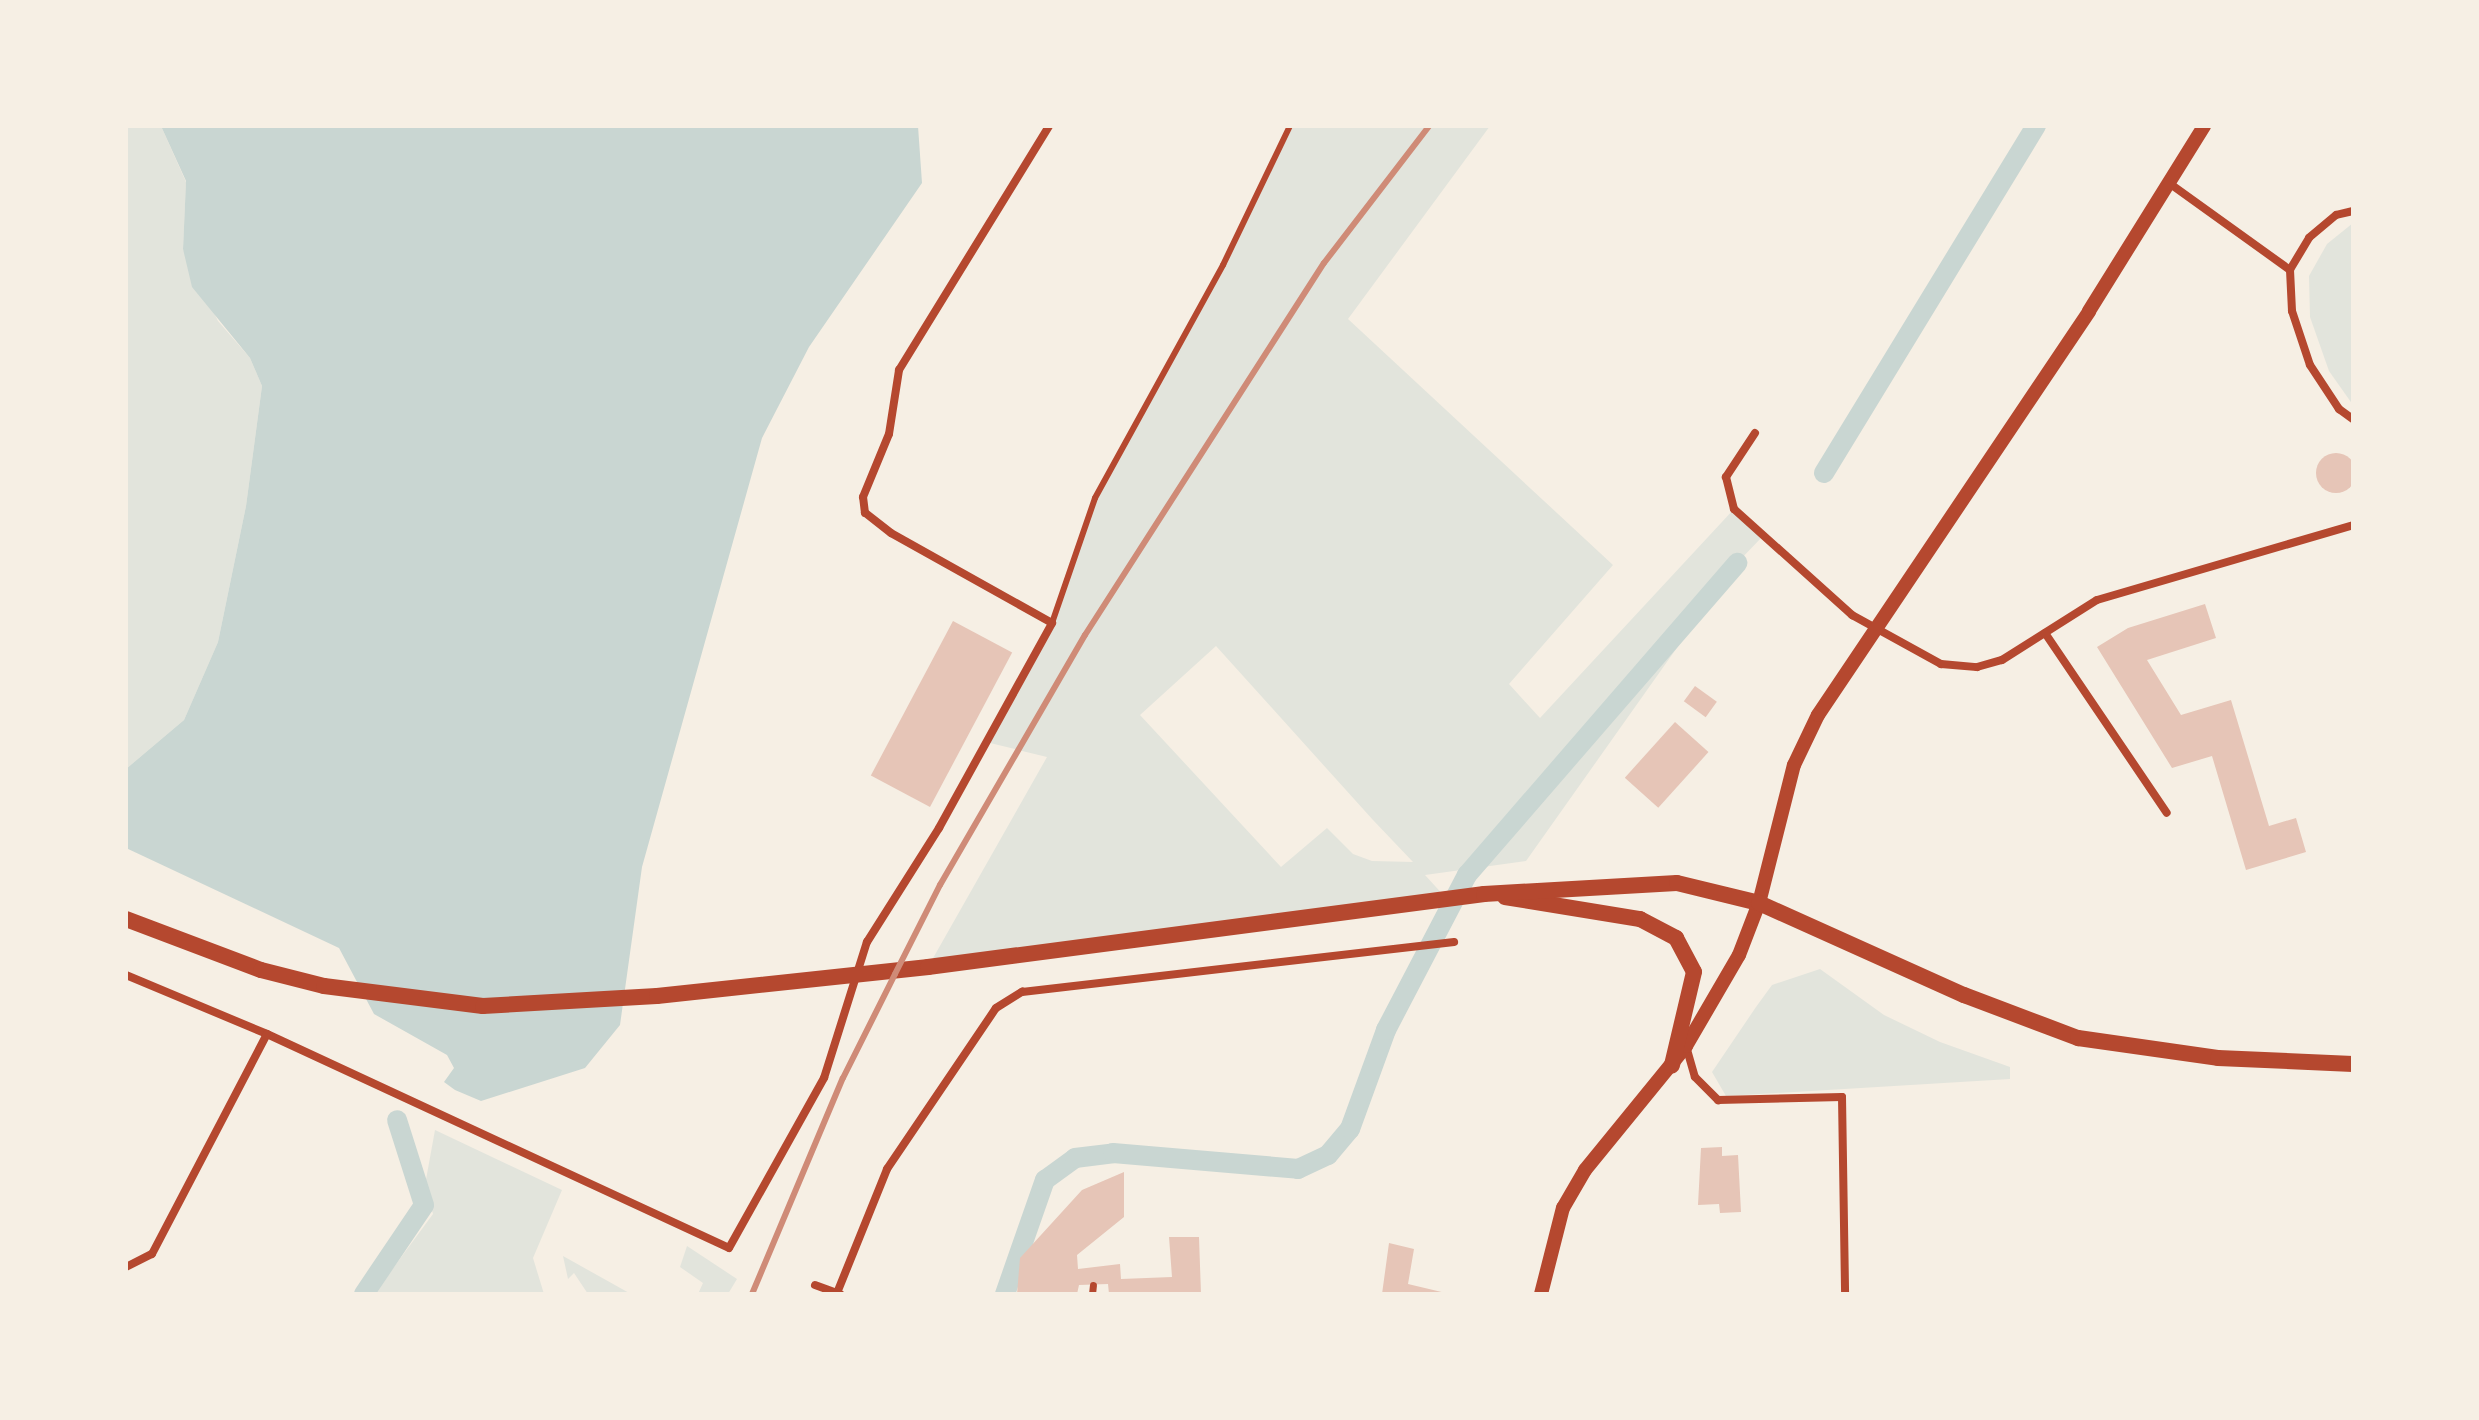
<!DOCTYPE html>
<style>
body{margin:0}
#map{position:relative;width:2479px;height:1420px;overflow:hidden;background:#f6efe4;font-family:"Titillium Web",sans-serif}
div>[style]{position:absolute}
.green>*{inset:0;background:#e2e4dc}
.water>*{inset:0;background:#c9d6d2}
.canal>*{height:20px;margin:-10px;padding:0 10px;transform-origin:10px;border-radius:10px;background:#c9d6d2}
.building>*{inset:0;background:#e6c5b7;transform-origin:0 0}
.round{border-radius:50%}
.service>*{height:6px;margin:-3px;padding:0 3px;transform-origin:3px;border-radius:3px;background:#b5482f}
.pedestrian>*{height:7px;margin:-3.5px;padding:0 3.5px;transform-origin:3.5px;border-radius:3.5px;background:#b5482f}
.minor>*{height:8px;margin:-4px;padding:0 4px;transform-origin:4px;border-radius:4px;background:#b5482f}
.tertiary>*{height:14px;margin:-7px;padding:0 7px;transform-origin:7px;border-radius:7px;background:#b5482f}
.secondary>*{height:16px;margin:-8px;padding:0 8px;transform-origin:8px;border-radius:8px;background:#b5482f}
.rail>*{height:6px;margin:-3px;padding:0 3px;transform-origin:3px;border-radius:3px;background:#cf8b77}
span{translate:-50% -50%;white-space:nowrap;text-align:center;line-height:1.15;-webkit-text-stroke:6px #f6efe4;paint-order:stroke}
.frame{position:absolute;inset:0;border:128px solid #f6efe4;pointer-events:none}
</style>
<div id="map">
<div class="green">
<i style="clip-path:polygon(126px 126px,161px 126px,186px 182px,183px 249px,218px 321px,250px 358px,262px 386px,246px 506px,218px 642px,184px 720px,126px 769px)"></i>
<i style="clip-path:polygon(evenodd,1290px 126px,1490px 126px,1348px 319px,1613px 565px,1509px 684px,1540px 718px,1734px 509px,1763px 536px,1737px 563px,1526px 861px,1425px 875px,1446px 898px,928px 967px,1047px 757px,986px 742px,1052px 623px,1095px 498px,1223px 265px,1290px 126px,1216px 646px,1373px 820px,1413px 862px,1372px 861px,1353px 854px,1327px 828px,1281px 867px,1140px 715px,1216px 646px)"></i>
<i style="clip-path:polygon(2353px 223px,2353px 405px,2329px 371px,2310px 317px,2309px 276px,2327px 244px)"></i>
<i style="clip-path:polygon(1820px 969px,1884px 1015px,1940px 1042px,2010px 1067px,2010px 1079px,1726px 1096px,1712px 1072px,1756px 1007px,1772px 985px)"></i>
<i style="clip-path:polygon(435px 1130px,562px 1190px,533px 1258px,544px 1294px,374px 1294px,433px 1214px,425px 1185px)"></i>
<i style="clip-path:polygon(687px 1246px,737px 1279px,728px 1294px,698px 1294px,703px 1283px,680px 1267px)"></i>
<i style="clip-path:polygon(563px 1256px,631px 1294px,588px 1294px,574px 1273px,568px 1279px)"></i>
</div>
<div class="water">
<i style="clip-path:polygon(161px 126px,918px 126px,922px 183px,809px 347px,762px 438px,642px 867px,620px 1025px,585px 1068px,481px 1101px,455px 1090px,444px 1082px,454px 1068px,447px 1055px,374px 1014px,339px 948px,126px 848px,126px 769px,184px 720px,218px 642px,246px 506px,262px 386px,250px 358px,192px 287px,183px 249px,186px 181px)"></i>
</div>
<div class="canal">
<i style="left:1824px;top:473px;width:407px;rotate:-58.6deg"></i>
<i style="left:364px;top:1294px;width:107px;rotate:-56deg"></i>
<i style="left:424px;top:1205px;width:89px;rotate:-107.6deg"></i>
<i style="left:1005px;top:1294px;width:121px;rotate:-70.7deg"></i>
<i style="left:1045px;top:1180px;width:37px;rotate:-36deg"></i>
<i style="left:1075px;top:1158px;width:38px;rotate:-7deg"></i>
<i style="left:1113px;top:1153px;width:186px;rotate:4.9deg"></i>
<i style="left:1298px;top:1169px;width:33px;rotate:-25deg"></i>
<i style="left:1328px;top:1155px;width:34px;rotate:-50deg"></i>
<i style="left:1350px;top:1129px;width:105px;rotate:-70deg"></i>
<i style="left:1386px;top:1030px;width:175px;rotate:-62.4deg"></i>
<i style="left:1467px;top:875px;width:413px;rotate:-49.1deg"></i>
</div>
<div class="building">
<i class="round" style="left:2316px;top:453px;width:40px;height:40px"></i>
<i style="clip-path:polygon(2205px 604px,2216px 638px,2147px 660px,2181px 715px,2231px 700px,2269px 826px,2296px 818px,2306px 852px,2246px 870px,2212px 756px,2172px 768px,2097px 647px,2128px 628px)"></i>
<i style="left:953px;top:621px;width:67px;height:175px;rotate:28deg"></i>
<i style="left:1695px;top:686px;width:27px;height:19px;rotate:36deg"></i>
<i style="left:1675px;top:722px;width:45px;height:75px;rotate:42deg"></i>
<i style="clip-path:polygon(1722px 1147px,1722px 1156px,1738px 1155px,1741px 1212px,1720px 1213px,1719px 1204px,1698px 1205px,1701px 1148px)"></i>
<i style="clip-path:polygon(1124px 1172px,1124px 1217px,1077px 1255px,1078px 1269px,1120px 1264px,1121px 1279px,1172px 1277px,1169px 1237px,1199px 1237px,1201px 1294px,1109px 1294px,1108px 1284px,1079px 1285px,1077px 1294px,1017px 1294px,1020px 1258px,1082px 1190px)"></i>
<i style="clip-path:polygon(1389px 1243px,1414px 1249px,1408px 1284px,1450px 1294px,1382px 1294px)"></i>
</div>
<div class="service">
<i style="left:1052px;top:623px;width:132px;rotate:-71deg"></i>
<i style="left:1095px;top:498px;width:266px;rotate:-61.2deg"></i>
<i style="left:1223px;top:265px;width:154px;rotate:-64.3deg"></i>
</div>
<div class="pedestrian">
<i style="left:1092px;top:1294px;width:9px;rotate:-84deg"></i>
</div>
<div class="minor">
<i style="left:2169px;top:183px;width:149px;rotate:35.7deg"></i>
<i style="left:2353px;top:211px;width:17px;rotate:167deg"></i>
<i style="left:2336px;top:215px;width:35px;rotate:140deg"></i>
<i style="left:2309px;top:238px;width:37px;rotate:121deg"></i>
<i style="left:2290px;top:270px;width:41px;rotate:87.2deg"></i>
<i style="left:2292px;top:311px;width:57px;rotate:71.6deg"></i>
<i style="left:2310px;top:365px;width:53px;rotate:56.6deg"></i>
<i style="left:2339px;top:409px;width:17px;rotate:36deg"></i>
<i style="left:1755px;top:433px;width:53px;rotate:123.4deg"></i>
<i style="left:1726px;top:477px;width:33px;rotate:76deg"></i>
<i style="left:1734px;top:509px;width:159px;rotate:41.9deg"></i>
<i style="left:1852px;top:615px;width:102px;rotate:28.8deg"></i>
<i style="left:1941px;top:664px;width:36px;rotate:5deg"></i>
<i style="left:1977px;top:667px;width:26px;rotate:-16deg"></i>
<i style="left:2002px;top:660px;width:112px;rotate:-32.3deg"></i>
<i style="left:2097px;top:600px;width:267px;rotate:-16.3deg"></i>
<i style="left:2045px;top:633px;width:217px;rotate:55.9deg"></i>
<i style="left:126px;top:975px;width:153px;rotate:22.7deg"></i>
<i style="left:267px;top:1034px;width:509px;rotate:24.85deg"></i>
<i style="left:729px;top:1248px;width:195px;rotate:-60.8deg"></i>
<i style="left:824px;top:1078px;width:143px;rotate:-72.5deg"></i>
<i style="left:867px;top:942px;width:135px;rotate:-57.7deg"></i>
<i style="left:939px;top:828px;width:234px;rotate:-61.1deg"></i>
<i style="left:1052px;top:623px;width:184px;rotate:-150.8deg"></i>
<i style="left:891px;top:533px;width:33px;rotate:-142deg"></i>
<i style="left:865px;top:513px;width:16px;rotate:-97deg"></i>
<i style="left:863px;top:497px;width:68px;rotate:-67.6deg"></i>
<i style="left:889px;top:434px;width:65px;rotate:-81.1deg"></i>
<i style="left:899px;top:370px;width:286px;rotate:-58.4deg"></i>
<i style="left:1686px;top:1046px;width:32px;rotate:74deg"></i>
<i style="left:1695px;top:1077px;width:33px;rotate:45deg"></i>
<i style="left:1718px;top:1100px;width:124px;rotate:-1.4deg"></i>
<i style="left:1842px;top:1097px;width:197px;rotate:89.1deg"></i>
<i style="left:126px;top:1267px;width:29px;rotate:-27deg"></i>
<i style="left:152px;top:1254px;width:248px;rotate:-62.4deg"></i>
<i style="left:815px;top:1285px;width:27px;rotate:20deg"></i>
<i style="left:837px;top:1293px;width:134px;rotate:-68deg"></i>
<i style="left:887px;top:1169px;width:194px;rotate:-55.9deg"></i>
<i style="left:996px;top:1008px;width:31px;rotate:-32deg"></i>
<i style="left:1022px;top:992px;width:435px;rotate:-6.6deg"></i>
</div>
<div class="tertiary">
<i style="left:1541px;top:1294px;width:89px;rotate:-75.7deg"></i>
<i style="left:1563px;top:1208px;width:44px;rotate:-59.9deg"></i>
<i style="left:1585px;top:1170px;width:160px;rotate:-50.8deg"></i>
<i style="left:1686px;top:1046px;width:105px;rotate:-59.8deg"></i>
<i style="left:1739px;top:955px;width:56px;rotate:-69deg"></i>
<i style="left:1759px;top:903px;width:142px;rotate:-75.8deg"></i>
<i style="left:1794px;top:765px;width:55px;rotate:-64.4deg"></i>
<i style="left:1818px;top:715px;width:486px;rotate:-56.1deg"></i>
<i style="left:2089px;top:311px;width:218px;rotate:-58.1deg"></i>
</div>
<div class="secondary">
<i style="left:1505px;top:897px;width:137px;rotate:9.3deg"></i>
<i style="left:1640px;top:919px;width:41px;rotate:27.8deg"></i>
<i style="left:1676px;top:938px;width:38px;rotate:62deg"></i>
<i style="left:1694px;top:972px;width:96px;rotate:103.3deg"></i>
<i style="left:126px;top:919px;width:144px;rotate:20.7deg"></i>
<i style="left:261px;top:970px;width:65px;rotate:14.3deg"></i>
<i style="left:324px;top:986px;width:160px;rotate:7.2deg"></i>
<i style="left:483px;top:1006px;width:174px;rotate:-3.3deg"></i>
<i style="left:657px;top:996px;width:273px;rotate:-6.1deg"></i>
<i style="left:928px;top:967px;width:561px;rotate:-7.48deg"></i>
<i style="left:1484px;top:894px;width:193px;rotate:-3.3deg"></i>
<i style="left:1677px;top:883px;width:84px;rotate:13.7deg"></i>
<i style="left:1759px;top:903px;width:225px;rotate:24.2deg"></i>
<i style="left:1964px;top:995px;width:122px;rotate:20.7deg"></i>
<i style="left:2078px;top:1038px;width:141px;rotate:8.1deg"></i>
<i style="left:2218px;top:1058px;width:135px;rotate:2.5deg"></i>
</div>
<div class="rail">
<i style="left:752px;top:1294px;width:234px;rotate:-67.2deg"></i>
<i style="left:843px;top:1078px;width:116px;rotate:-63.4deg"></i>
<i style="left:895px;top:974px;width:100px;rotate:-63.2deg"></i>
<i style="left:940px;top:885px;width:289px;rotate:-59.9deg"></i>
<i style="left:1085px;top:635px;width:442px;rotate:-57.3deg"></i>
<i style="left:1324px;top:263px;width:173px;rotate:-52.5deg"></i>
</div>
<div class="frame"></div>
</div>
